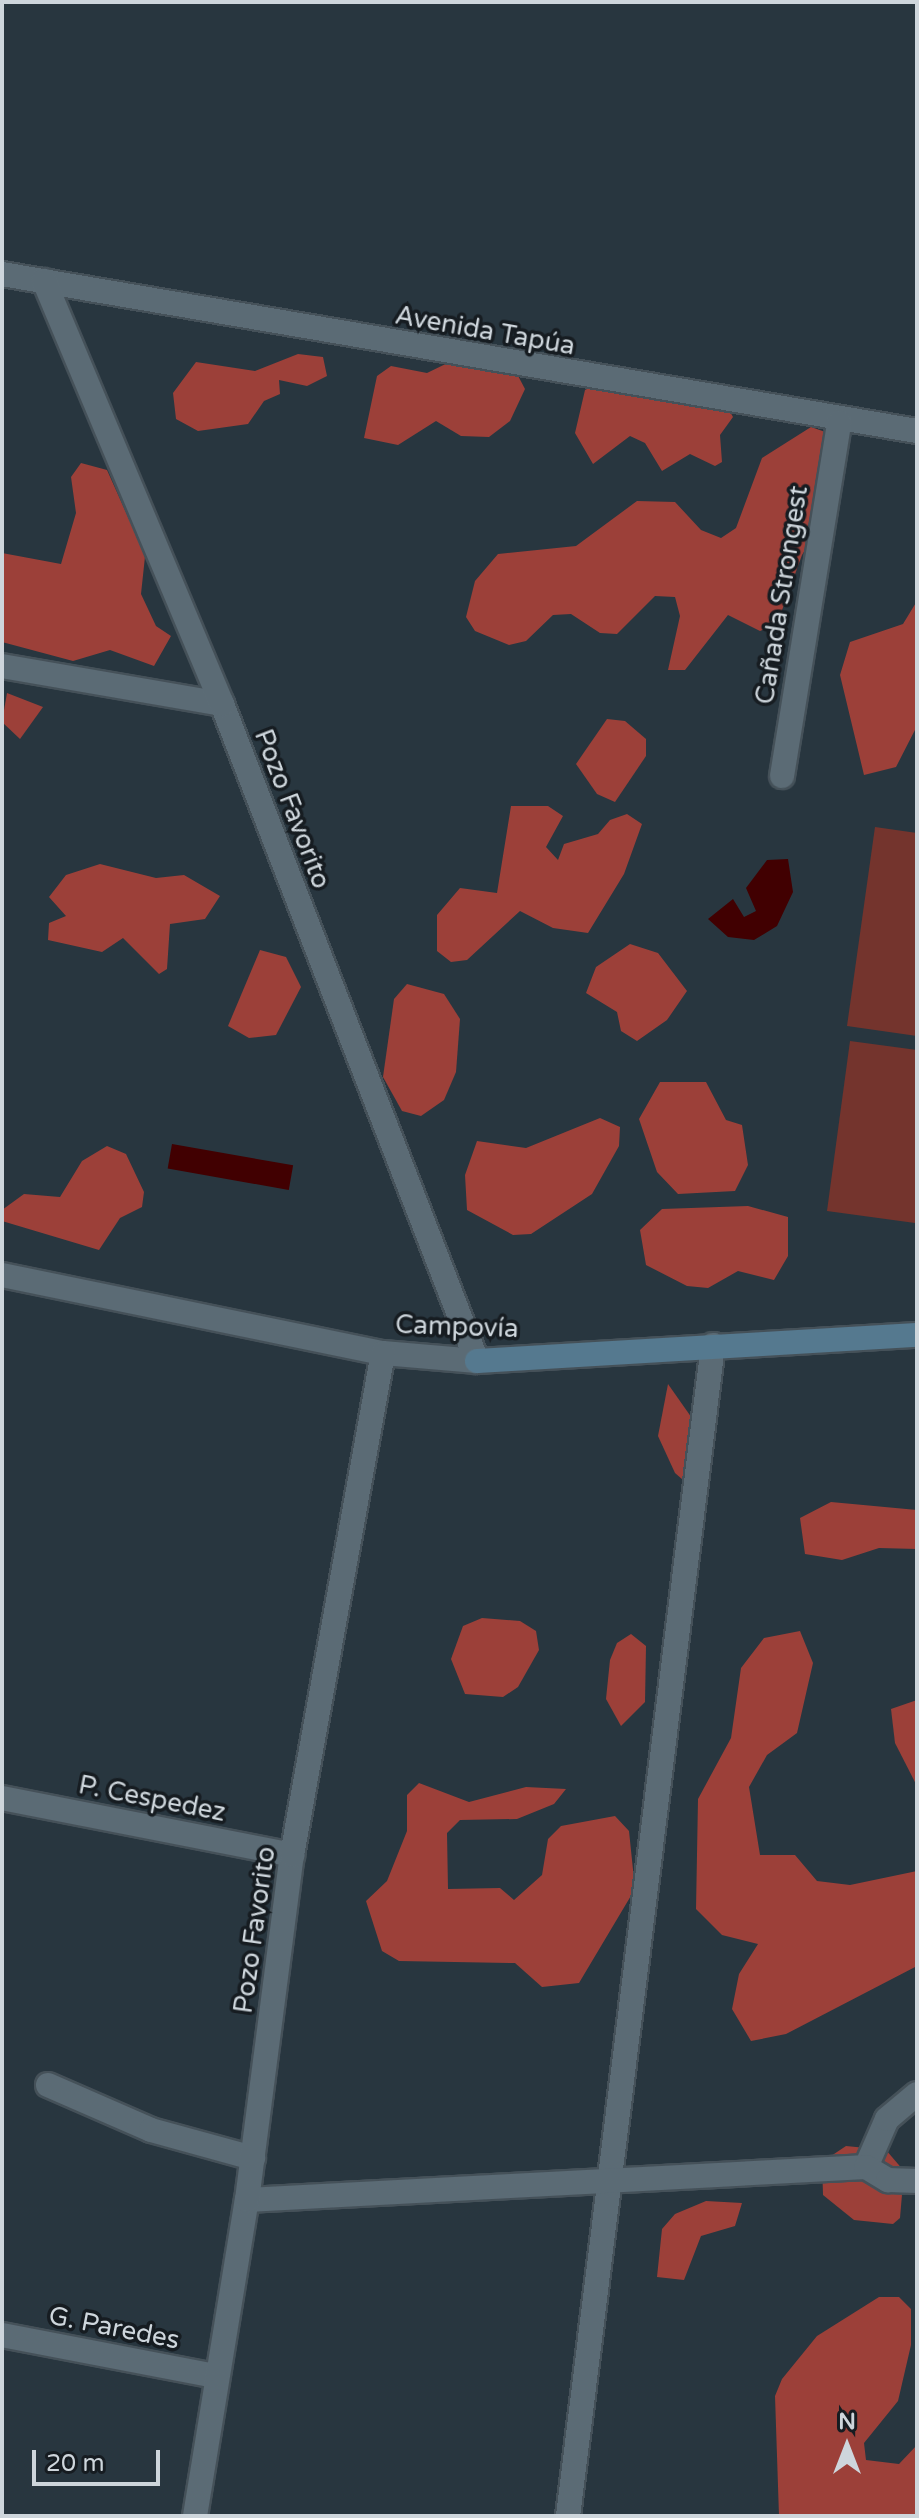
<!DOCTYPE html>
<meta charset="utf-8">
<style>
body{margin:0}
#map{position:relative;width:919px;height:2518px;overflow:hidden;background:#28363f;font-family:"Varela Round",sans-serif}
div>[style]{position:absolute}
.green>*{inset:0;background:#74342d}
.forest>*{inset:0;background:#9c4039}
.water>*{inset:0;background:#410001;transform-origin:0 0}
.roads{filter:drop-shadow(2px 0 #455159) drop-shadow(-2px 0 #455159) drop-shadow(0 2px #455159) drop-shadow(0 -2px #455159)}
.lane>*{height:24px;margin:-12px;padding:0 12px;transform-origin:12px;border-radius:12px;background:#5b6b75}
.street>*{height:24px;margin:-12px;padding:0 12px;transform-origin:12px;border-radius:12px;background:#5b6b75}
.secondary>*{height:24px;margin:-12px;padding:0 12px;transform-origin:12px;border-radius:12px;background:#55798f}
span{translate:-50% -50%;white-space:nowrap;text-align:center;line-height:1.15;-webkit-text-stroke:7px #161c21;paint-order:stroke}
.street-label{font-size:26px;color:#ced6dc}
.frame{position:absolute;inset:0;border:4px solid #ced6dc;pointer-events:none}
.north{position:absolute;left:807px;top:2406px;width:80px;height:80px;-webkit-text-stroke:6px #161c21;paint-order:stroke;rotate:0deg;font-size:22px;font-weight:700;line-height:32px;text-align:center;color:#ced6dc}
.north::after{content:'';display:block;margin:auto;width:28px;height:36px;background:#ced6dc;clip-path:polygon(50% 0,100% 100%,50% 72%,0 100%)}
.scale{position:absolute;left:32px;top:2450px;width:128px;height:36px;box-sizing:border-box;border:4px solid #ced6dc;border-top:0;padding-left:10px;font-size:24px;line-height:28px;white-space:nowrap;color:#ced6dc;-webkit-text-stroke:6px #161c21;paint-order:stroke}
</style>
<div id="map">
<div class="green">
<i style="clip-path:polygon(875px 827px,917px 833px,917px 1036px,847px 1026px)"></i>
<i style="clip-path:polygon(850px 1041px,917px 1050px,915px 1223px,827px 1211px)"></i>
</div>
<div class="forest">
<i style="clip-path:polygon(298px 354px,323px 357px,327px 376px,307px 386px,279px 380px,280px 394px,264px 401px,248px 424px,198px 431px,176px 419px,173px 393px,196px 362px,255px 371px)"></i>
<i style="clip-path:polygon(460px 357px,515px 370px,525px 389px,510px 421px,489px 437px,461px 436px,436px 421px,398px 445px,364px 438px,377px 376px,391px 366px,427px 373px)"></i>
<i style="clip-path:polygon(593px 386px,724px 401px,733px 417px,720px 435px,722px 462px,715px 466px,690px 454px,662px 471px,645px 443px,630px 436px,593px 464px,575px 433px,585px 390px)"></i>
<i style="clip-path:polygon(811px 427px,831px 434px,820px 526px,802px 555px,777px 624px,760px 631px,728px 615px,685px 670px,668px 670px,680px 616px,675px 597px,655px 596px,617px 634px,600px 633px,571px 614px,553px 615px,526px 641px,509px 645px,475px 631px,466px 617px,475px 581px,498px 554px,576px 546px,637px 501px,675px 502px,701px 530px,721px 538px,736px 528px,762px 458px)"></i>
<i style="clip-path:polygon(81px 463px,107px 470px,129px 519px,147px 538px,141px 594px,156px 626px,171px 636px,154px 666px,110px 650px,73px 661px,2px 642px,2px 553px,61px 564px,76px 513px,71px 477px)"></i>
<i style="clip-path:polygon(917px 601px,917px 726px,896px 767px,864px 775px,840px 675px,850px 642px,903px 624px)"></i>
<i style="clip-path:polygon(7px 693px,43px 707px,20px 739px,2px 722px)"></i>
<i style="clip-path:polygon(607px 719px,625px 721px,646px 739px,646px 756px,615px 802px,597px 794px,576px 764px)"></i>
<i style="clip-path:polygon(511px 806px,548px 806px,563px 816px,546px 847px,558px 860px,564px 844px,598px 834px,610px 820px,627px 814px,642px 824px,624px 874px,588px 933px,553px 928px,520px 911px,467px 960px,451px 962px,437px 951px,437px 915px,460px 888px,497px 893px)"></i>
<i style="clip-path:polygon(100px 864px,156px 878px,184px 875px,220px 896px,205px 919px,170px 924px,167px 969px,159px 974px,123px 938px,102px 952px,48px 940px,49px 923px,66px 916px,49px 897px,66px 875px)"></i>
<i style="clip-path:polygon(630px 944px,658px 953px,687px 991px,667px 1020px,637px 1041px,621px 1031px,617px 1012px,586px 993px,596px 967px)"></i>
<i style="clip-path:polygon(260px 950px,286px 957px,301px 987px,276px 1035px,249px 1038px,228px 1026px)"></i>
<i style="clip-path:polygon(407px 984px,444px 994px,460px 1019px,456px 1072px,444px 1100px,421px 1116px,402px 1111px,383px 1077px,394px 999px)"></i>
<i style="clip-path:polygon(660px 1082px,706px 1082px,726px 1120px,742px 1125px,748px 1165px,735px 1191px,678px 1194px,657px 1172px,639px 1119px)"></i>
<i style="clip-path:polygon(600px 1118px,620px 1127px,619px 1146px,592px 1194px,531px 1234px,513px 1235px,467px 1210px,465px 1175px,477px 1141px,526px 1148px)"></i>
<i style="clip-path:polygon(107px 1146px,126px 1154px,144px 1192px,142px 1207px,120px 1218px,99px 1250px,2px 1221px,2px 1210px,24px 1194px,60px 1197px,82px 1161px)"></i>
<i style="clip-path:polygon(748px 1206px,788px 1217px,788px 1256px,774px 1280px,738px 1271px,708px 1288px,687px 1286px,646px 1265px,640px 1230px,662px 1209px)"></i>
<i style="clip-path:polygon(668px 1384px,701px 1431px,709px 1484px,690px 1486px,675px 1473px,658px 1436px)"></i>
<i style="clip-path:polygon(831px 1502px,917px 1510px,917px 1549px,879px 1548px,842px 1560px,805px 1554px,800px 1518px)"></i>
<i style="clip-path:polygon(482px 1618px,520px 1621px,536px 1631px,539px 1650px,518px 1687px,503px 1697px,465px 1694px,451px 1659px,463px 1626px)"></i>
<i style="clip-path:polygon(800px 1631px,813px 1663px,797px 1733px,767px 1755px,749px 1787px,760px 1855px,795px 1855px,817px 1881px,850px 1885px,917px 1871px,917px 1966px,786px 2034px,751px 2041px,732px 2009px,739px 1974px,758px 1944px,722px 1935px,696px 1909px,698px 1799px,731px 1738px,741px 1668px,764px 1638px)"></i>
<i style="clip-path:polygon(631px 1634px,646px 1646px,645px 1702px,621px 1726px,606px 1699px,610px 1660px,617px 1643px)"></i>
<i style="clip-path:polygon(917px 1700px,917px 1786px,895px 1743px,891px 1709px)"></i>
<i style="clip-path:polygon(419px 1783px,469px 1802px,526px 1787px,566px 1789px,554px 1804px,517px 1819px,460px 1820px,447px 1833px,448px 1889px,500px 1888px,514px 1900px,542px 1875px,548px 1839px,561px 1826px,615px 1816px,629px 1831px,635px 1889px,579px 1983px,542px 1987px,515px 1963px,399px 1961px,382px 1951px,366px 1901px,387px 1881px,407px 1831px,407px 1795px)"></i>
<i style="clip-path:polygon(846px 2146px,886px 2150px,904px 2171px,900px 2218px,893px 2224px,854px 2220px,823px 2195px,822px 2162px)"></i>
<i style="clip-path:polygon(706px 2201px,742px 2203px,735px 2226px,701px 2236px,684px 2280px,657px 2277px,662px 2229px,675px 2214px)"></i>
<i style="clip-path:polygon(879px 2297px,899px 2297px,911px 2309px,911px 2345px,898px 2401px,864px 2443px,866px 2460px,899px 2464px,917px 2445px,917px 2516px,779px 2516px,775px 2396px,782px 2379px,817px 2336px)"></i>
</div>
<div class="water">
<i style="clip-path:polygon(788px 859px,793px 892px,777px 926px,754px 940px,728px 937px,708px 919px,733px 899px,744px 917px,756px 911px,746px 888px,767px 860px)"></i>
<i style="left:172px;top:1144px;width:123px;height:25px;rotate:10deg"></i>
</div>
<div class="roads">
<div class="lane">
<i style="left:48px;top:2085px;width:112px;rotate:23.6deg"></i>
<i style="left:151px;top:2130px;width:106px;rotate:15.4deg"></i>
<i style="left:866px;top:2167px;width:52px;rotate:-66.4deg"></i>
<i style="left:887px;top:2119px;width:39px;rotate:-40deg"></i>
<i style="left:568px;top:2516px;width:1180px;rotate:-82.94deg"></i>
</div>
<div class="street">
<i style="left:2px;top:274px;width:928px;rotate:9.74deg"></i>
<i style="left:2px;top:666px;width:223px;rotate:9.8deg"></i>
<i style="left:782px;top:776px;width:358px;rotate:-80.8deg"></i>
<i style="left:2px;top:1275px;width:389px;rotate:11.6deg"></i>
<i style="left:383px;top:1353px;width:94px;rotate:4.9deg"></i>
<i style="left:477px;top:1361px;width:705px;rotate:-111.21deg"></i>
<i style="left:222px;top:704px;width:459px;rotate:-112.8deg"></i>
<i style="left:2px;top:1798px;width:296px;rotate:11.1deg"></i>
<i style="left:247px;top:2200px;width:620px;rotate:-3.05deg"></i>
<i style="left:866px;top:2167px;width:26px;rotate:31deg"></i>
<i style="left:888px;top:2180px;width:29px;rotate:2deg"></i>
<i style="left:2px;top:2335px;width:217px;rotate:10.9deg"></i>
<i style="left:195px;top:2516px;width:320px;rotate:-80.7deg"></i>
<i style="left:247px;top:2200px;width:348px;rotate:-82.6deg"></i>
<i style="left:292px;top:1855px;width:510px;rotate:-79.73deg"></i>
</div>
<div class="secondary">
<i style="left:477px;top:1361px;width:441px;rotate:-3.4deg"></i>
</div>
</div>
<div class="street-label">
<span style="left:485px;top:331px;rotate:10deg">Avenida Tapúa</span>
<span style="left:782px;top:595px;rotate:-81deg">Cañada Strongest</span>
<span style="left:292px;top:809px;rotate:69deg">Pozo Favorito</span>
<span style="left:457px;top:1327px;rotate:2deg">Campovía</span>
<span style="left:152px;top:1799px;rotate:11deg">P. Cespedez</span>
<span style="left:255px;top:1930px;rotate:-82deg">Pozo Favorito</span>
<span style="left:114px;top:2328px;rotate:11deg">G. Paredes</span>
</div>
<div class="frame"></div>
<div class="north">N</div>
<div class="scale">20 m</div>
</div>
